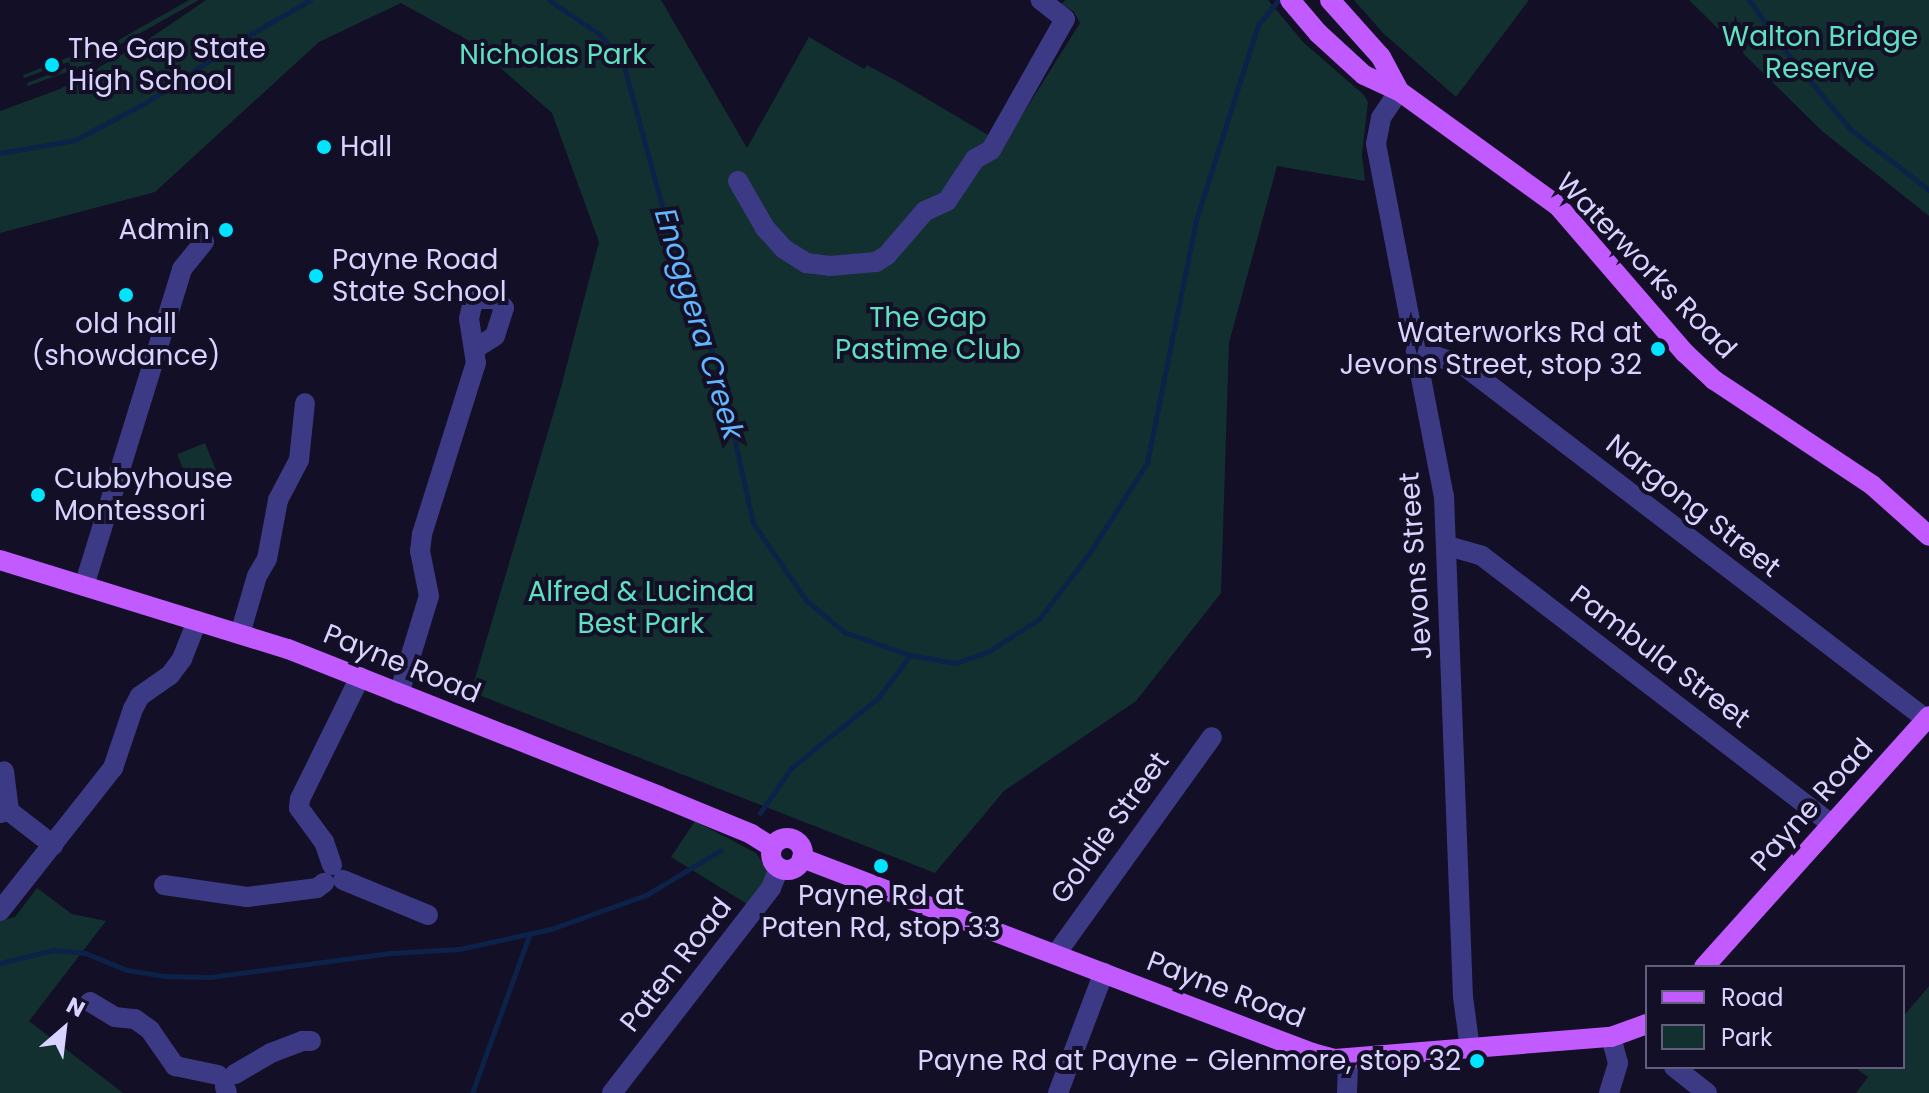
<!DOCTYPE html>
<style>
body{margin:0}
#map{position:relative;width:1929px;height:1093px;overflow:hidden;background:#130f26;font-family:Poppins,sans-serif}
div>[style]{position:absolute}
.green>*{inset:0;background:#12302f;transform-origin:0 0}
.stream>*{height:5px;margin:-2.5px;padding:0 2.5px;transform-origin:2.5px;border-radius:2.5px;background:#0c2248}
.minor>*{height:20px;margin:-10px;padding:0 10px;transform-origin:10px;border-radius:10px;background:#3d3a85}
.major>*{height:20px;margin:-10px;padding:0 10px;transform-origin:10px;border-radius:10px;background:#c25bff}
.major>.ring{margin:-10px;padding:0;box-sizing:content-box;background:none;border:20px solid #c25bff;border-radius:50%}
.dots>*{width:22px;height:22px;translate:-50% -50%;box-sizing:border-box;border:4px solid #130f26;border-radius:50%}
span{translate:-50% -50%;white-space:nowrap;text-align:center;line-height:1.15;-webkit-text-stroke:8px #130f26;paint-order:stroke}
.park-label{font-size:28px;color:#5fe0c0}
.poi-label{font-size:28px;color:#d9d4ff}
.left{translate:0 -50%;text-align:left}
.right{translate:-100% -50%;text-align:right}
.street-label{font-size:28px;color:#d9d4ff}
.water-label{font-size:30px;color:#62b6ff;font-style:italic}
.legend{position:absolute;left:1645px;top:965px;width:260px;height:104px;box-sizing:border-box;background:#130f26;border:2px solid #625e7d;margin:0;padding:10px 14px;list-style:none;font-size:24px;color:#d9d4ff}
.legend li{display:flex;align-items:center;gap:16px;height:40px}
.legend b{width:40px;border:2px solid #625e7d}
.north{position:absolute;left:24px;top:989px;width:80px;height:80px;-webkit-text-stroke:6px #130f26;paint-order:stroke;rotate:28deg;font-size:22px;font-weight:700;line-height:32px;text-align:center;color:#d9d4ff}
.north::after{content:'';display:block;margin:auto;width:28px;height:36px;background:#d9d4ff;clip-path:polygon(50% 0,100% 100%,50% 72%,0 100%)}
</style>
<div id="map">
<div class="green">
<i style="clip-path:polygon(189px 0,199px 0,112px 49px,115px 54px,100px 63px,92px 48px,106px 40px,110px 45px)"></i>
<i style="clip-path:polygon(206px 0,661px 0,747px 148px,809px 37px,864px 69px,867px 65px,902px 84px,993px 138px,1001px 149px,1080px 23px,1074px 12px,1062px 4px,1065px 0,1268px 0,1304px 43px,1364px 95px,1368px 102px,1362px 154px,1365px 181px,1277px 166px,1229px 343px,1221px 593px,1136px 701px,1004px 791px,935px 873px,471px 692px,560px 391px,599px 242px,552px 113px,471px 42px,401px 3px,319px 42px,155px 192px,0 233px,0 111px,60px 89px,146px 41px)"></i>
<i style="clip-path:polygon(1354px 0,1529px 0,1456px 97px,1383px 33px)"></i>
<i style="clip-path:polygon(1689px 0,1929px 0,1929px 216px,1822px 131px)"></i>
<i style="clip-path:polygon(87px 50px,92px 63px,28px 86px,27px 83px,70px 66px,69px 62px,24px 78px,23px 75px)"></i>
<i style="left:205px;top:443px;width:35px;height:30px;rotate:68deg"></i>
<i style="clip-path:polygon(695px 821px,756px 853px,770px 875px,747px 904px,671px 857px)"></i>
<i style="clip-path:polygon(37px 888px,72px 914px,106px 921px,29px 1021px,123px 1093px,0 1093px,0 921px,15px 917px)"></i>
<i style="clip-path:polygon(1929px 986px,1929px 1093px,1856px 1093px,1868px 1077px,1858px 1070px,1861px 1067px,1903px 1067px,1903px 1017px)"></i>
</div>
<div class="stream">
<i style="left:549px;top:0;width:59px;rotate:34deg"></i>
<i style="left:598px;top:33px;width:35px;rotate:47deg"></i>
<i style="left:622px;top:59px;width:156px;rotate:74.8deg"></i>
<i style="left:663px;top:210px;width:178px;rotate:71deg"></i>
<i style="left:721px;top:378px;width:148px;rotate:77.6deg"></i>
<i style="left:753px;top:523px;width:93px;rotate:55.5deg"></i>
<i style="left:806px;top:600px;width:50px;rotate:40.1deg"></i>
<i style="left:844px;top:632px;width:70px;rotate:19.2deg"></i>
<i style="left:910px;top:655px;width:46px;rotate:10.1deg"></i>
<i style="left:955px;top:663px;width:36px;rotate:-19deg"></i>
<i style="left:989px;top:651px;width:59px;rotate:-32.6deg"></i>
<i style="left:1039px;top:619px;width:84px;rotate:-52.7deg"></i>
<i style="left:1090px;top:552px;width:106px;rotate:-57.4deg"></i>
<i style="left:1147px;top:463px;width:248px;rotate:-78.6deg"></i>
<i style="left:1196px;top:220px;width:205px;rotate:-72.4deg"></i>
<i style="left:1258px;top:25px;width:32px;rotate:-51deg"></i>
<i style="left:1749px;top:0;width:59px;rotate:54.7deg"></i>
<i style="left:1783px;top:48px;width:105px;rotate:50.4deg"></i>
<i style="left:1850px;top:129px;width:100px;rotate:37.7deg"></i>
<i style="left:0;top:153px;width:76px;rotate:-9.8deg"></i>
<i style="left:75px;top:140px;width:79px;rotate:-27.9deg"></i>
<i style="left:145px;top:103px;width:113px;rotate:-33.4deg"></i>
<i style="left:239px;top:41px;width:82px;rotate:-30deg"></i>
<i style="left:760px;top:813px;width:55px;rotate:-55.4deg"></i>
<i style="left:791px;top:768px;width:112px;rotate:-38.8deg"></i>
<i style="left:878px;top:698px;width:54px;rotate:-53.3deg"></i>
<i style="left:0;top:963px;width:55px;rotate:-13.8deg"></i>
<i style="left:53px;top:950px;width:32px;rotate:5deg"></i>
<i style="left:85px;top:953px;width:45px;rotate:22deg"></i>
<i style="left:127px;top:970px;width:39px;rotate:9deg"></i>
<i style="left:166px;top:976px;width:44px;rotate:1.3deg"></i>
<i style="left:210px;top:977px;width:183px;rotate:-7.6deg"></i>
<i style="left:391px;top:953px;width:68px;rotate:-3.4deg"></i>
<i style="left:459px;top:949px;width:94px;rotate:-12.3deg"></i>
<i style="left:551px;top:929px;width:101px;rotate:-19.7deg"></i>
<i style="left:646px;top:895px;width:87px;rotate:-31deg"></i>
<i style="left:472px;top:1093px;width:170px;rotate:-70.1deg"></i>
</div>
<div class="minor">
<i style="left:1399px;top:91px;width:32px;rotate:124deg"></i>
<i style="left:1381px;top:118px;width:26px;rotate:101deg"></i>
<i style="left:1376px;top:144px;width:359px;rotate:79.1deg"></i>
<i style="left:1444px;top:496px;width:501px;rotate:87.83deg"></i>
<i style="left:1463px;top:997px;width:52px;rotate:82.3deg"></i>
<i style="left:738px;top:181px;width:54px;rotate:60.1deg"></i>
<i style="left:765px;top:228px;width:28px;rotate:48deg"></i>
<i style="left:784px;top:249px;width:26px;rotate:32deg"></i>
<i style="left:806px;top:263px;width:24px;rotate:7deg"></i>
<i style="left:830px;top:266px;width:46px;rotate:-5deg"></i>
<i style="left:876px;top:262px;width:13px;rotate:-32deg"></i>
<i style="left:887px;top:255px;width:58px;rotate:-49.2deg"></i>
<i style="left:925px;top:211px;width:24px;rotate:-24deg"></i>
<i style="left:947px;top:201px;width:50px;rotate:-56.3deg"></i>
<i style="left:975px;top:159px;width:18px;rotate:-29deg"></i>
<i style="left:991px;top:150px;width:150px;rotate:-60.5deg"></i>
<i style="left:1065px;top:19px;width:31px;rotate:-142deg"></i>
<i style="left:1418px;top:357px;width:20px"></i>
<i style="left:1438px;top:357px;width:26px;rotate:18deg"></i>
<i style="left:1463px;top:365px;width:583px;rotate:37.4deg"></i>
<i style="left:1448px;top:546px;width:35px;rotate:16deg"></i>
<i style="left:1482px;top:556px;width:440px;rotate:37.5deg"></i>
<i style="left:84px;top:586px;width:332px;rotate:-72.8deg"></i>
<i style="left:182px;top:269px;width:35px;rotate:-51deg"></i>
<i style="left:240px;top:634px;width:60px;rotate:-73.7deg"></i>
<i style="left:257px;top:576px;width:20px;rotate:-60deg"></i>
<i style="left:267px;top:559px;width:60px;rotate:-79.4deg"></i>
<i style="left:278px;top:500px;width:45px;rotate:-62.3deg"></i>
<i style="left:299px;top:460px;width:57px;rotate:-84deg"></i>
<i style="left:399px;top:694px;width:102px;rotate:-73deg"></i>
<i style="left:429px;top:596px;width:46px;rotate:-101.3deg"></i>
<i style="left:420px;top:551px;width:17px;rotate:-83deg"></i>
<i style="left:422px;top:534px;width:179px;rotate:-72.5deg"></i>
<i style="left:476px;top:363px;width:45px;rotate:-99deg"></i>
<i style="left:469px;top:319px;width:14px;rotate:-78deg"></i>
<i style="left:472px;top:305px;width:8px;rotate:-45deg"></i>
<i style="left:478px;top:299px;width:18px"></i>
<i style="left:496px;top:299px;width:12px;rotate:48deg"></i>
<i style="left:504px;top:308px;width:29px;rotate:108deg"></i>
<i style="left:495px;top:336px;width:22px;rotate:148deg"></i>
<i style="left:9px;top:811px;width:56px;rotate:37.7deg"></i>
<i style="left:0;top:813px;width:9px;rotate:-13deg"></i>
<i style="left:9px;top:811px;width:40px;rotate:-97.1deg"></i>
<i style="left:332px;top:865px;width:24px;rotate:-109deg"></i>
<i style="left:324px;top:842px;width:42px;rotate:-126.3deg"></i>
<i style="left:299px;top:808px;width:9px;rotate:-84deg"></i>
<i style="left:300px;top:799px;width:136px;rotate:-63.8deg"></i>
<i style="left:343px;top:880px;width:92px;rotate:22.4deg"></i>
<i style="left:164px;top:885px;width:84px;rotate:8.2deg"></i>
<i style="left:247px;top:897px;width:71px;rotate:-7.3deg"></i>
<i style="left:317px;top:888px;width:9px;rotate:-36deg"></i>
<i style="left:0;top:911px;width:182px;rotate:-51.7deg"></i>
<i style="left:113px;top:768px;width:62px;rotate:-71.3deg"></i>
<i style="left:133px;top:709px;width:15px;rotate:-62deg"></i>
<i style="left:140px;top:696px;width:37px;rotate:-35deg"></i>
<i style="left:170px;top:675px;width:20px;rotate:-53deg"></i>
<i style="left:182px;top:659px;width:41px;rotate:-68.5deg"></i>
<i style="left:1056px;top:954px;width:267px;rotate:-54.3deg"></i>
<i style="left:90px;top:1002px;width:29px;rotate:31deg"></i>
<i style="left:115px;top:1017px;width:20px;rotate:6deg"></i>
<i style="left:135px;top:1019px;width:19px;rotate:36deg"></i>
<i style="left:150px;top:1030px;width:44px;rotate:55.2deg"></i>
<i style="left:175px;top:1066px;width:44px;rotate:11.8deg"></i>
<i style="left:1674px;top:1067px;width:42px;rotate:38.2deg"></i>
<i style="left:235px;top:1074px;width:42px;rotate:-30.3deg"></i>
<i style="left:271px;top:1053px;width:34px;rotate:-21deg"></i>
<i style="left:303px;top:1041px;width:8px"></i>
<i style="left:225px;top:1087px;width:6px;rotate:72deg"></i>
<i style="left:612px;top:1093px;width:259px;rotate:-52.2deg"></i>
<i style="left:771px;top:888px;width:22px;rotate:-68deg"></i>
<i style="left:1058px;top:1093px;width:129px;rotate:-69.2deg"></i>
<i style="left:1347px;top:1093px;width:33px;rotate:-88deg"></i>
<i style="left:1609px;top:1093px;width:31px;rotate:-73deg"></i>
<i style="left:1618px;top:1063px;width:27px;rotate:-105deg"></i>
</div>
<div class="major">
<i style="left:1290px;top:0;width:43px;rotate:49.7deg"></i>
<i style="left:1318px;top:33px;width:62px;rotate:42.4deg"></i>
<i style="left:1364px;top:75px;width:38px;rotate:25deg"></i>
<i style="left:1399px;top:91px;width:196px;rotate:35.9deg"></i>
<i style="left:1558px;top:206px;width:194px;rotate:49.2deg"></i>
<i style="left:1685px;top:353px;width:40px;rotate:43deg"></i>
<i style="left:1714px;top:380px;width:190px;rotate:33.6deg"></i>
<i style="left:1872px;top:485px;width:76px;rotate:41.8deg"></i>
<i style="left:1330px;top:0;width:76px;rotate:48.2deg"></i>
<i style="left:1381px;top:57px;width:38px;rotate:62deg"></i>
<i style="left:0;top:560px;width:301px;rotate:17.2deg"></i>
<i style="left:288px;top:649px;width:399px;rotate:21.6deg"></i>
<i style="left:659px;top:796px;width:100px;rotate:22.4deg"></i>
<i style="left:751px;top:834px;width:25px;rotate:32deg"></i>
<i class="ring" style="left:771px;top:838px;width:12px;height:12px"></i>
<i style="left:802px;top:858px;width:546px;rotate:20.92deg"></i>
<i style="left:1312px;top:1053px;width:24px;rotate:15deg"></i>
<i style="left:1335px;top:1059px;width:277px;rotate:-4.6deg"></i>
<i style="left:1611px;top:1037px;width:38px;rotate:-20deg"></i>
<i style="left:1704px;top:967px;width:337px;rotate:-48.1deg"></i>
</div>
<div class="dots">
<i style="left:52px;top:65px;background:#00e5ff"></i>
<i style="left:324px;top:147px;background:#00e5ff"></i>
<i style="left:226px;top:230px;background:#00e5ff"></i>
<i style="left:316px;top:276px;background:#00e5ff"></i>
<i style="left:126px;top:295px;background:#00e5ff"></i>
<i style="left:1658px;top:349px;background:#00e5ff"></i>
<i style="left:38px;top:495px;background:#00e5ff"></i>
<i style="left:881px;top:866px;background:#00e5ff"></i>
<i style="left:1477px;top:1061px;background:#00e5ff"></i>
</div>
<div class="park-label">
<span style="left:1820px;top:53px">Walton Bridge<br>Reserve</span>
<span style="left:553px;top:55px">Nicholas Park</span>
<span style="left:928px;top:334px">The Gap<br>Pastime Club</span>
<span style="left:641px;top:608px">Alfred &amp; Lucinda<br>Best Park</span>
</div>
<div class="poi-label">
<span class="left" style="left:68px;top:65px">The Gap State<br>High School</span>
<span class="left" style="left:340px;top:147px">Hall</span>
<span class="right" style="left:210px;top:230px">Admin</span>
<span class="left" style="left:332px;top:276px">Payne Road<br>State School</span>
<span style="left:126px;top:340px">old hall<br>(showdance)</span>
<span class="right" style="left:1642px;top:349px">Waterworks Rd at<br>Jevons Street, stop 32</span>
<span class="left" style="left:54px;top:495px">Cubbyhouse<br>Montessori</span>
<span style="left:881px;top:912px">Payne Rd at<br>Paten Rd, stop 33</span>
<span class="right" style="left:1461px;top:1061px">Payne Rd at Payne - Glenmore, stop 32</span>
</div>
<div class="street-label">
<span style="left:1646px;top:266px;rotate:46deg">Waterworks Road</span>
<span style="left:1693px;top:506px;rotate:38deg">Nargong Street</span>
<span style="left:1416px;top:566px;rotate:-94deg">Jevons Street</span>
<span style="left:1660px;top:657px;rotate:37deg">Pambula Street</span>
<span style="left:402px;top:664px;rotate:22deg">Payne Road</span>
<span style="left:1812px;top:805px;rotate:-48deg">Payne Road</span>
<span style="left:1110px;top:828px;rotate:-54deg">Goldie Street</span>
<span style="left:676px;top:965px;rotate:-52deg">Paten Road</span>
<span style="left:1226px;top:990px;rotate:21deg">Payne Road</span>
</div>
<div class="water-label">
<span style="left:699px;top:324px;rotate:73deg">Enoggera Creek</span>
</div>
<ul class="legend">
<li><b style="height:10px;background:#c25bff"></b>Road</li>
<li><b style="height:22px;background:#12302f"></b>Park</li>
</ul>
<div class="north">N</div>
</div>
